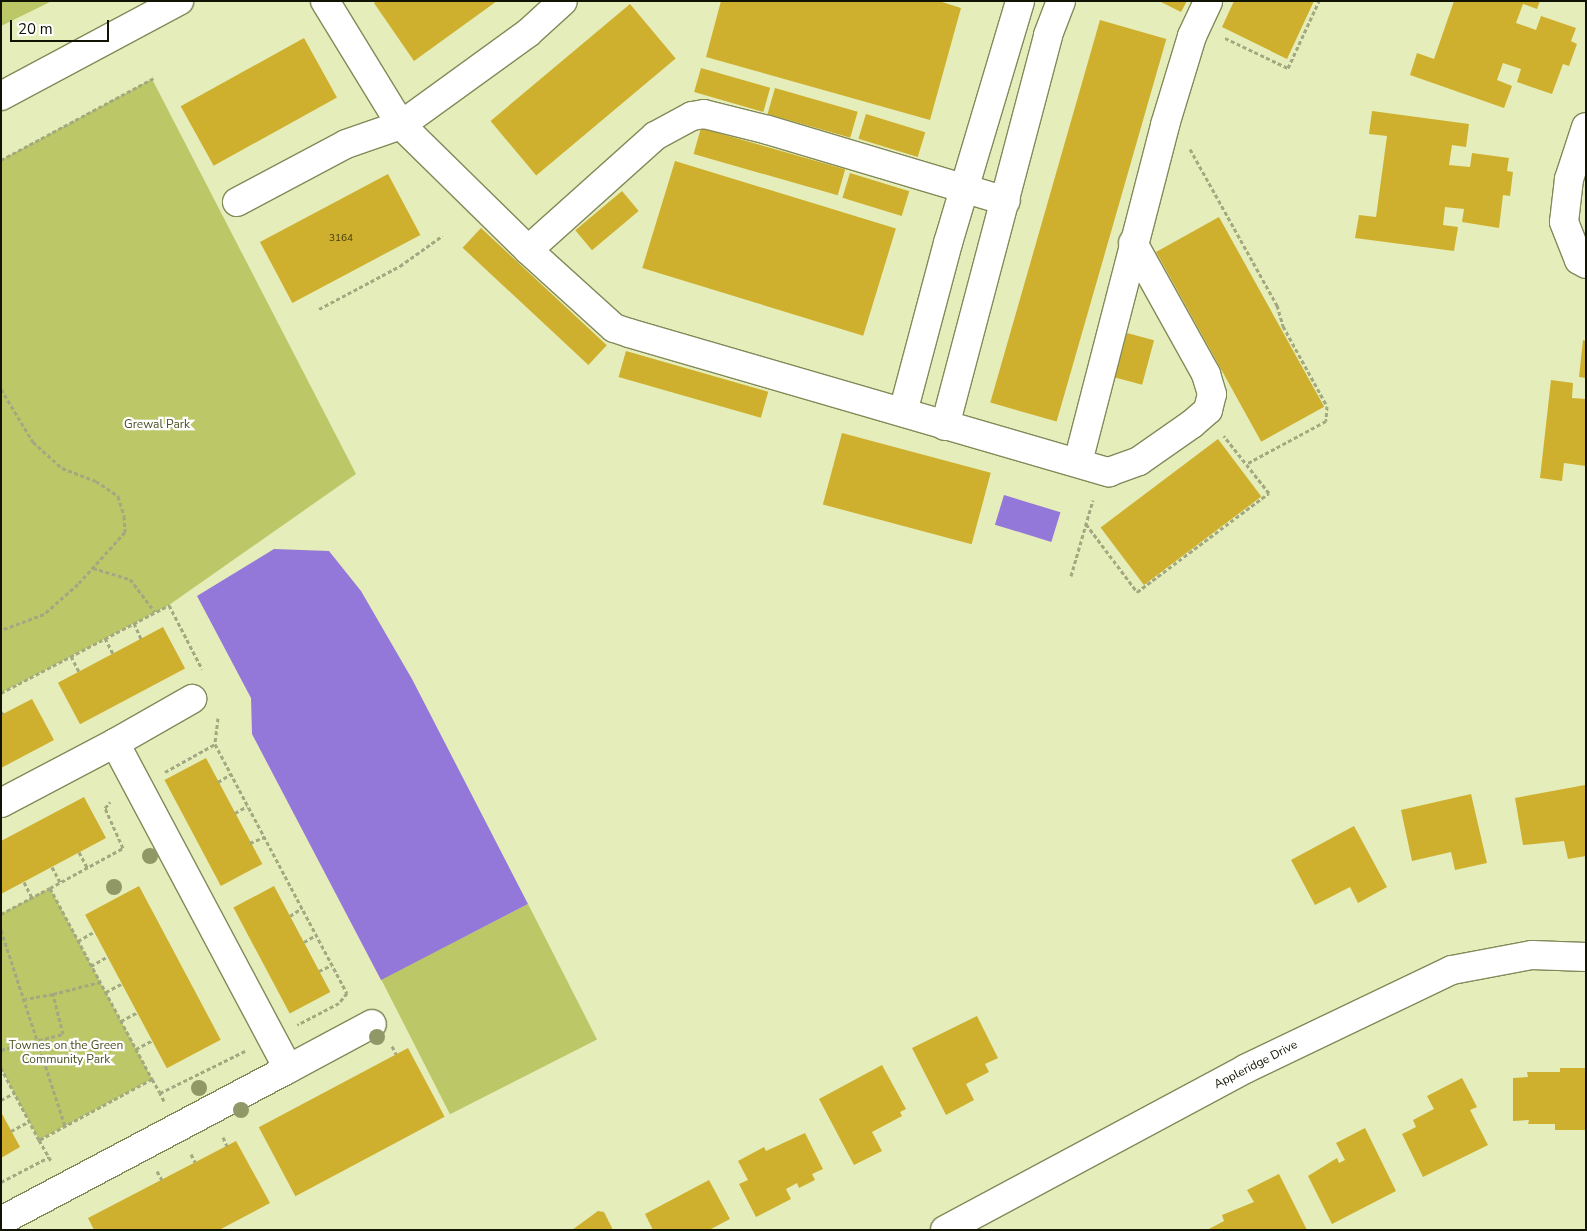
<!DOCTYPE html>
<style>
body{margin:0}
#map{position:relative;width:1587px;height:1231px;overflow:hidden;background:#e5edba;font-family:"Nunito Sans",sans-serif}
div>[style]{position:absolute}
.green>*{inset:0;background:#bcc768;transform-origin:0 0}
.water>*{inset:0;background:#9378d9;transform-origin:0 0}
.building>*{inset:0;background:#cfb02e;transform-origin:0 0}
.path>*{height:3px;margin-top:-1.5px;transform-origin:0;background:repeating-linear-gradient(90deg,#a2a880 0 4px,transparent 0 6.5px)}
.roads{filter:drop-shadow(1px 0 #838959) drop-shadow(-1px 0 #838959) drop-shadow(0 1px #838959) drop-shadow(0 -1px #838959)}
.minor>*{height:28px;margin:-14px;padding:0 14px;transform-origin:14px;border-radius:14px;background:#fff}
.trees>*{width:16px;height:16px;margin:-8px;border-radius:50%;background:#919867}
span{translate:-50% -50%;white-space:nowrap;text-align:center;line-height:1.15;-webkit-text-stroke:4.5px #fff;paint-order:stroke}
.number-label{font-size:10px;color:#413b0e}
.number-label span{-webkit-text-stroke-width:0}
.park-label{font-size:12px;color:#4d5223}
.street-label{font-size:12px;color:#121403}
.frame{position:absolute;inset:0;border:2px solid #121403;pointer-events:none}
.scale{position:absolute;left:10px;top:20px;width:99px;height:22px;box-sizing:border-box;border:2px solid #121403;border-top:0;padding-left:6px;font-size:15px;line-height:18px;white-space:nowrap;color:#121403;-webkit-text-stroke:4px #fff;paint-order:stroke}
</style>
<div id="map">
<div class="green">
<i style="clip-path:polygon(1px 1px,52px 1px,1px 26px)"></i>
<i style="clip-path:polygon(152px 79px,356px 474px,169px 605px,1px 693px,1px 160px)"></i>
<i style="clip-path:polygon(50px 888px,152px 1079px,39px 1140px,1px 1068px,1px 914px)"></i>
<i style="left:528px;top:904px;width:152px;height:165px;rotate:63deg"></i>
</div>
<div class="water">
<i style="left:1004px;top:495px;width:59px;height:31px;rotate:17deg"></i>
<i style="clip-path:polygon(274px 549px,329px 551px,361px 591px,412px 679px,528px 904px,381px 980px,252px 734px,251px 698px,197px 596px)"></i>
</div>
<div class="building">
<i style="clip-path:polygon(376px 1px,497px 1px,414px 61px,374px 3px)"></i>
<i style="clip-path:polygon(721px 1px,939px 1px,961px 8px,930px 120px,706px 57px)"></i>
<i style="clip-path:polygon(1159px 1px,1187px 1px,1181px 12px)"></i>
<i style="clip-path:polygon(1234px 1px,1314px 1px,1287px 59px,1222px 27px)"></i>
<i style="clip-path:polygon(1454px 1px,1540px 1px,1537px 9px,1523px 4px,1516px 23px,1536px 30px,1541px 16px,1576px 28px,1571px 41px,1577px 44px,1569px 66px,1563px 64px,1552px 94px,1517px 82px,1521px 69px,1503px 63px,1497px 80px,1512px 86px,1504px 108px,1410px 75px,1417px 53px,1434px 59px)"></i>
<i style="left:630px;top:4px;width:71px;height:182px;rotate:50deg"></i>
<i style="left:1100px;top:20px;width:69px;height:398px;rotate:16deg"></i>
<i style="left:304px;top:38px;width:68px;height:141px;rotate:61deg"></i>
<i style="left:701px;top:68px;width:72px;height:25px;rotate:16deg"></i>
<i style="left:775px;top:88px;width:86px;height:27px;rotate:16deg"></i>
<i style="clip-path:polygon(1372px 111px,1469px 124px,1466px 147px,1452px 145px,1449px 165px,1470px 167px,1472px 153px,1509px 158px,1507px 171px,1513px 172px,1510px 196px,1503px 195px,1499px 228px,1462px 222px,1464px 209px,1445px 207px,1443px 225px,1458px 227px,1454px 251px,1355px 238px,1359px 215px,1376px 217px,1387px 136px,1369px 134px)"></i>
<i style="left:866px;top:114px;width:62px;height:26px;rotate:17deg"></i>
<i style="left:701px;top:128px;width:150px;height:27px;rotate:16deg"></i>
<i style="left:675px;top:161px;width:231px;height:112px;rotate:17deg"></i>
<i style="left:850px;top:173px;width:62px;height:26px;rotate:17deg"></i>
<i style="left:388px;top:174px;width:69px;height:145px;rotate:62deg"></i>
<i style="left:622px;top:191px;width:26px;height:61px;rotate:50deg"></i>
<i style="left:1219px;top:217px;width:217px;height:72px;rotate:61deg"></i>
<i style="left:481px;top:228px;width:172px;height:27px;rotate:43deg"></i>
<i style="left:1127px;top:333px;width:28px;height:46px;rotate:15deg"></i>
<i style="clip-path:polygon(1583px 340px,1586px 341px,1586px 378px,1579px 377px)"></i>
<i style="left:626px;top:351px;width:148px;height:27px;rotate:16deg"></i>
<i style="clip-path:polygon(1551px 380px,1573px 383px,1572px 398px,1586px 399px,1586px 466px,1564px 463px,1562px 481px,1540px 478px)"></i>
<i style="left:842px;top:433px;width:154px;height:74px;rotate:15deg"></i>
<i style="left:1218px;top:439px;width:72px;height:147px;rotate:53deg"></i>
<i style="left:163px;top:627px;width:47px;height:119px;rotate:62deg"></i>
<i style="clip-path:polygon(32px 699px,54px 740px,1px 768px,1px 715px)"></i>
<i style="left:206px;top:758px;width:120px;height:47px;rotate:62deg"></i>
<i style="clip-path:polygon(1585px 785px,1586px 856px,1568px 859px,1564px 841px,1523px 845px,1515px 798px)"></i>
<i style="clip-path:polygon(1471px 794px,1487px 863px,1455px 870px,1451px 852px,1412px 861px,1401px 810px)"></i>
<i style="clip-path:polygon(84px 797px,106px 838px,1px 894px,1px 841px)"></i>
<i style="clip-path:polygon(1354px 826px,1387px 887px,1358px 903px,1350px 887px,1315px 905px,1291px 860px)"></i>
<i style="left:139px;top:886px;width:174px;height:61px;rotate:62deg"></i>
<i style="left:274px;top:886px;width:120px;height:46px;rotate:62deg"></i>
<i style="clip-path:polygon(977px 1016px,998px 1058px,985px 1064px,989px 1072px,966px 1084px,974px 1100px,946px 1115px,912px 1048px)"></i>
<i style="left:408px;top:1048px;width:78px;height:169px;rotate:62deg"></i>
<i style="clip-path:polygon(882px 1065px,906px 1109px,900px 1112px,902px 1116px,872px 1132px,882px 1151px,854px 1165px,819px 1099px)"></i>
<i style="clip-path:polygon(1560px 1068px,1586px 1068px,1585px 1130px,1555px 1130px,1555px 1124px,1528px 1124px,1529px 1120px,1513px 1121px,1513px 1078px,1528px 1077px,1527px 1072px,1560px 1072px)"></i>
<i style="clip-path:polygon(1462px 1078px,1477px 1107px,1470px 1110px,1488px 1145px,1423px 1177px,1402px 1134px,1416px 1127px,1413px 1120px,1434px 1109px,1427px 1096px)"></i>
<i style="clip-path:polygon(1px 1112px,20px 1147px,1px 1158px)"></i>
<i style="clip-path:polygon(1365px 1128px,1396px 1191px,1332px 1224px,1308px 1176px,1337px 1158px,1339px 1163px,1345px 1160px,1336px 1143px)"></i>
<i style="clip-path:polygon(805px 1133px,823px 1169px,812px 1174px,815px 1180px,799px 1188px,797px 1183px,786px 1189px,791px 1199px,756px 1217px,739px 1184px,748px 1180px,738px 1161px,764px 1147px,766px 1151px)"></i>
<i style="clip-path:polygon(236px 1141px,270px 1203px,219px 1230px,94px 1230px,88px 1218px)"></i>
<i style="clip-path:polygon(1279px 1174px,1307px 1230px,1207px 1230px,1224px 1221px,1222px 1215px,1254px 1202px,1247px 1190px)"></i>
<i style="clip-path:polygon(709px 1180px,730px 1219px,709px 1230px,653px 1230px,645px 1214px)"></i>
<i style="clip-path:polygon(598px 1211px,604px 1212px,613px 1230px,572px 1230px)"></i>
</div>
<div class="path">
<i style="left:1225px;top:38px;width:70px;rotate:25.5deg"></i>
<i style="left:1288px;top:68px;width:74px;rotate:-65.2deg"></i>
<i style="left:1190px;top:149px;width:179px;rotate:60.9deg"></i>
<i style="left:1277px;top:305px;width:22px;rotate:74deg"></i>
<i style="left:1283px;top:326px;width:91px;rotate:61.2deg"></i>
<i style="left:1327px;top:406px;width:15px;rotate:94deg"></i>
<i style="left:1326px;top:421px;width:91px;rotate:151.7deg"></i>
<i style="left:1px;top:160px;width:174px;rotate:-28.2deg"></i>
<i style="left:319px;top:309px;width:92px;rotate:-28deg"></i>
<i style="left:400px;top:266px;width:52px;rotate:-35.5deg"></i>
<i style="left:1px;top:389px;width:62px;rotate:58.9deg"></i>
<i style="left:33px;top:442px;width:39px;rotate:42deg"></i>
<i style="left:62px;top:468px;width:36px;rotate:21deg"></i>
<i style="left:96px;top:481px;width:27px;rotate:34deg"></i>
<i style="left:118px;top:496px;width:21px;rotate:73deg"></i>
<i style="left:124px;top:516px;width:16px;rotate:86deg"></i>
<i style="left:125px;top:532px;width:70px;rotate:132.1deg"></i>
<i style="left:78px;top:584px;width:45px;rotate:138.6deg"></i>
<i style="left:44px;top:614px;width:46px;rotate:159.6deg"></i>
<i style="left:1086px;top:524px;width:85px;rotate:53.1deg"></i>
<i style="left:1137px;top:592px;width:165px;rotate:-36.9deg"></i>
<i style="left:1269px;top:493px;width:73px;rotate:-128.3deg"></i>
<i style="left:93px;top:568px;width:39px;rotate:17deg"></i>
<i style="left:130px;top:579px;width:41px;rotate:52.9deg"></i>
<i style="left:1071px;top:576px;width:79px;rotate:-73.9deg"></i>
<i style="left:134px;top:623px;width:17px;rotate:66deg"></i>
<i style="left:105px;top:638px;width:18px;rotate:63deg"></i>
<i style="left:71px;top:656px;width:18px;rotate:63deg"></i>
<i style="left:1px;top:693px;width:190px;rotate:-27.6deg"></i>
<i style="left:169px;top:605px;width:72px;rotate:62.7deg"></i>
<i style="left:1px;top:712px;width:3px;rotate:45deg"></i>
<i style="left:218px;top:718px;width:26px;rotate:97deg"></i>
<i style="left:215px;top:744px;width:282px;rotate:62.1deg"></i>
<i style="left:347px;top:993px;width:13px;rotate:129deg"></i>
<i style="left:339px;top:1003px;width:47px;rotate:152.4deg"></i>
<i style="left:165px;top:772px;width:57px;rotate:-29.2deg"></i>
<i style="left:218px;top:782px;width:15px;rotate:-32deg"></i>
<i style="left:235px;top:813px;width:14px;rotate:-30deg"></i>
<i style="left:250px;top:843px;width:15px;rotate:-23deg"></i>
<i style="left:79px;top:852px;width:17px;rotate:62deg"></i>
<i style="left:52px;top:867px;width:17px;rotate:62deg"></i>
<i style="left:24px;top:882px;width:18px;rotate:63deg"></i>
<i style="left:50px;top:888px;width:83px;rotate:-28.7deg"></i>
<i style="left:123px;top:848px;width:44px;rotate:-114.2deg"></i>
<i style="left:105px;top:808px;width:8px;rotate:-50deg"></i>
<i style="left:1px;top:914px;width:55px;rotate:-28deg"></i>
<i style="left:50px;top:888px;width:217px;rotate:61.9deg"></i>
<i style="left:152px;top:1079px;width:128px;rotate:151.6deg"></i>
<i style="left:39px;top:1140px;width:81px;rotate:-117.8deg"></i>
<i style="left:290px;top:916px;width:14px;rotate:-34deg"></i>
<i style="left:1px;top:930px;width:206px;rotate:71.9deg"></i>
<i style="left:78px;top:941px;width:20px;rotate:-30deg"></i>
<i style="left:304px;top:942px;width:14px;rotate:-30deg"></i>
<i style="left:91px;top:966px;width:20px;rotate:-30deg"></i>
<i style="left:319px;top:971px;width:14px;rotate:-25deg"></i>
<i style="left:106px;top:992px;width:19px;rotate:-28deg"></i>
<i style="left:53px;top:994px;width:49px;rotate:-14.3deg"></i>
<i style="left:121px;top:1021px;width:19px;rotate:-28deg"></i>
<i style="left:392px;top:1046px;width:9px;rotate:63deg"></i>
<i style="left:136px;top:1049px;width:19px;rotate:-28deg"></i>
<i style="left:1px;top:1050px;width:64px;rotate:-14.5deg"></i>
<i style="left:63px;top:1034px;width:41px;rotate:-104deg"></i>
<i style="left:53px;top:994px;width:28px;rotate:170deg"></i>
<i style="left:152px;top:1079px;width:16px;rotate:60deg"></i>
<i style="left:1px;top:1100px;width:15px;rotate:-28deg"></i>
<i style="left:164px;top:1101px;width:9px;rotate:-117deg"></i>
<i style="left:160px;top:1093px;width:95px;rotate:-26.3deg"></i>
<i style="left:11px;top:1131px;width:21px;rotate:-28deg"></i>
<i style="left:223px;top:1137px;width:10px;rotate:66deg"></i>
<i style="left:39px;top:1140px;width:24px;rotate:60deg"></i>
<i style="left:191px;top:1154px;width:9px;rotate:63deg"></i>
<i style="left:157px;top:1171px;width:10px;rotate:61deg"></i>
<i style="left:1px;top:1182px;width:54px;rotate:-27.5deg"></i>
</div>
<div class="roads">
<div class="minor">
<i style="left:325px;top:1px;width:145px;rotate:58.5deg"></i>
<i style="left:401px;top:125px;width:178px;rotate:44.5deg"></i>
<i style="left:528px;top:250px;width:116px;rotate:42.2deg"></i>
<i style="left:614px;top:328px;width:16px;rotate:18deg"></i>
<i style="left:629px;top:333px;width:500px;rotate:16.2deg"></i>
<i style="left:1109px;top:472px;width:32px;rotate:-20deg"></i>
<i style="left:1139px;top:461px;width:65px;rotate:-34.9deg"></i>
<i style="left:1192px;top:424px;width:21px;rotate:-41deg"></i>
<i style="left:1208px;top:410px;width:16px;rotate:-76deg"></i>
<i style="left:1212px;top:394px;width:21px;rotate:-107deg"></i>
<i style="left:1206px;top:374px;width:150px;rotate:-119.1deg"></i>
<i style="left:1px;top:96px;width:202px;rotate:-28.1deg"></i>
<i style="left:1586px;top:127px;width:55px;rotate:108.1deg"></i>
<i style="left:1569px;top:179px;width:43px;rotate:96.6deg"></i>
<i style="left:1564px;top:222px;width:41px;rotate:68.5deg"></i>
<i style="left:1579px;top:260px;width:8px;rotate:30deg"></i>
<i style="left:237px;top:202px;width:123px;rotate:-28deg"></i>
<i style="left:346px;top:144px;width:58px;rotate:-19.1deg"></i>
<i style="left:401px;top:125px;width:157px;rotate:-35.9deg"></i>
<i style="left:528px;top:33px;width:47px;rotate:-42.4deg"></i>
<i style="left:528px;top:250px;width:171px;rotate:-41.9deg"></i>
<i style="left:655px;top:136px;width:42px;rotate:-28.4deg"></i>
<i style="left:692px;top:116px;width:12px;rotate:-9deg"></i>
<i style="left:704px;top:114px;width:66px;rotate:14deg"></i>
<i style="left:768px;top:130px;width:248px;rotate:16.6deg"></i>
<i style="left:903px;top:412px;width:175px;rotate:-75.1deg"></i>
<i style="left:948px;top:243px;width:252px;rotate:-73.4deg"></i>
<i style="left:945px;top:426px;width:404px;rotate:-75.2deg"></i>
<i style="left:1048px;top:35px;width:36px;rotate:-69deg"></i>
<i style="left:1078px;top:462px;width:348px;rotate:-75.5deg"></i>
<i style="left:1165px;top:125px;width:93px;rotate:-73.1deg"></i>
<i style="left:1192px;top:36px;width:38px;rotate:-65deg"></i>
<i style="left:115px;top:743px;width:89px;rotate:-29.7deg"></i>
<i style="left:1px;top:803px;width:129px;rotate:-27.8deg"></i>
<i style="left:115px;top:743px;width:369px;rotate:62deg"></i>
<i style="left:288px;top:1069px;width:325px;rotate:152.1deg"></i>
<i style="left:288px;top:1069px;width:95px;rotate:-28.2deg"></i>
<i style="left:945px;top:1230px;width:340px;rotate:-28.2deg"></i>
<i style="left:1245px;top:1069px;width:229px;rotate:-25.6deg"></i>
<i style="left:1452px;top:970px;width:81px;rotate:-10.6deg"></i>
<i style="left:1532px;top:955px;width:54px;rotate:2.1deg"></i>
</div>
</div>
<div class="trees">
<i style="left:150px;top:856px"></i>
<i style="left:114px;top:887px"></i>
<i style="left:377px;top:1037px"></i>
<i style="left:199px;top:1088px"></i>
<i style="left:241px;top:1110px"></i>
</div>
<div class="number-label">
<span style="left:341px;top:239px">3164</span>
</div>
<div class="park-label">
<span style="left:157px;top:425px">Grewal Park</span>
<span style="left:66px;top:1053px">Townes on the Green<br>Community Park</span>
</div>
<div class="street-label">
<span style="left:1256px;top:1065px;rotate:-27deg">Appleridge Drive</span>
</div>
<div class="frame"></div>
<div class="scale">20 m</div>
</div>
